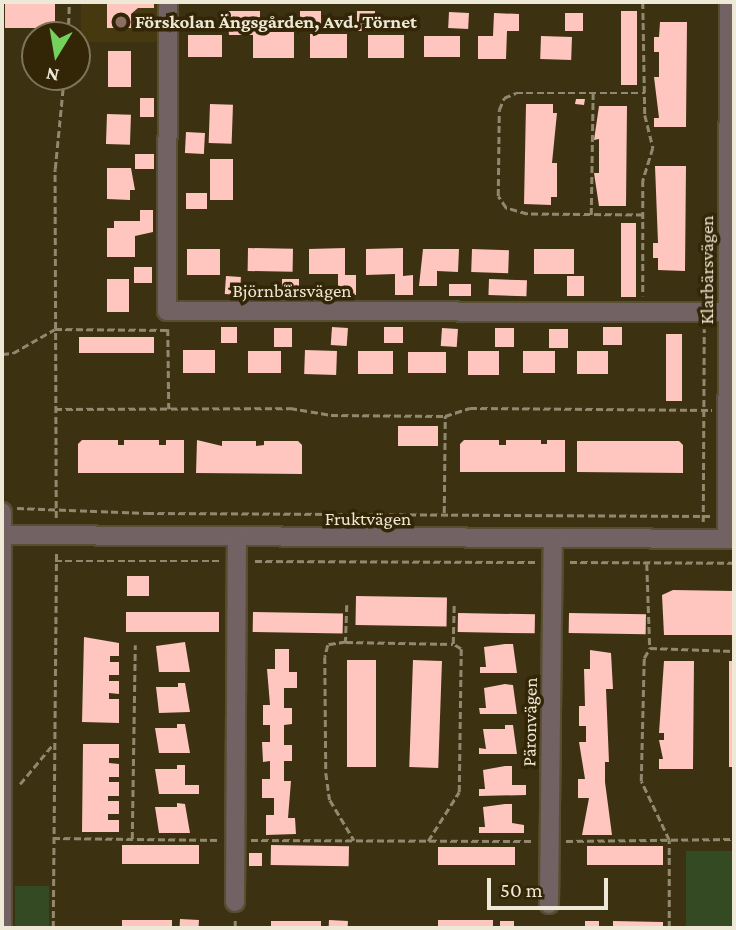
<!DOCTYPE html>
<meta charset="utf-8">
<style>
body{margin:0}
#map{position:relative;width:736px;height:930px;overflow:hidden;background:#3c3111;font-family:"Crimson Pro",serif}
div>[style]{position:absolute}
.built>*{inset:0;background:#46380f;transform-origin:0 0}
.green>*{inset:0;background:#334a23;transform-origin:0 0}
.building>*{inset:0;background:#fec6be;transform-origin:0 0}
.path>*{height:2.5px;margin-top:-1.25px;transform-origin:0;background:repeating-linear-gradient(90deg,#91886f 0 7px,transparent 0 10.5px)}
.roads{filter:drop-shadow(2px 0 #584e31) drop-shadow(-2px 0 #584e31) drop-shadow(0 2px #584e31) drop-shadow(0 -2px #584e31)}
.minor>*{height:18px;margin:-9px;padding:0 9px;transform-origin:9px;border-radius:9px;background:#736264}
.tertiary>*{height:18px;margin:-9px;padding:0 9px;transform-origin:9px;border-radius:9px;background:#736264}
.dots>*{width:19px;height:19px;translate:-50% -50%;box-sizing:border-box;border:4px solid #322606;border-radius:50%}
span{translate:-50% -50%;white-space:nowrap;text-align:center;line-height:1.15;-webkit-text-stroke:7px #322606;paint-order:stroke}
.poi-label{font-size:19px;color:#eee8d6;font-weight:700}
.left{translate:0 -50%;text-align:left}
.street-label{font-size:19px;color:#eee8d6}
.frame{position:absolute;inset:0;border:4px solid #eee8d6;pointer-events:none}
.north{position:absolute;left:21px;top:21px;width:70px;height:70px;box-sizing:border-box;background:#322606;border:2px solid #7d7459;border-radius:50%;rotate:191deg;font-size:19px;font-weight:700;line-height:28px;text-align:center;color:#eee8d6}
.north::after{content:'';display:block;margin:auto;width:24px;height:32px;background:#74d25c;clip-path:polygon(50% 0,100% 100%,50% 72%,0 100%)}
.scale{position:absolute;left:487px;top:878px;width:121px;height:32px;box-sizing:border-box;border:4px solid #eee8d6;border-top:0;padding-left:9px;font-size:21px;line-height:24px;white-space:nowrap;color:#eee8d6;-webkit-text-stroke:5px #322606;paint-order:stroke}
</style>
<div id="map">
<div class="built">
<i style="left:81px;top:2px;width:80px;height:40px"></i>
</div>
<div class="green">
<i style="left:686px;top:851px;width:48px;height:77px"></i>
<i style="left:15px;top:886px;width:34px;height:42px"></i>
</div>
<div class="building">
<i style="left:5px;top:2px;width:50px;height:26px"></i>
<i style="clip-path:polygon(107px 2px,154px 2px,154px 8px,138px 8px,131px 14px,131px 28px,107px 28px)"></i>
<i style="clip-path:polygon(227px 11px,260px 11px,260px 32px,294px 32px,294px 58px,253px 58px,253px 35px,229px 35px)"></i>
<i style="left:300px;top:11px;width:21px;height:20px"></i>
<i style="left:357px;top:11px;width:18px;height:20px"></i>
<i style="left:621px;top:11px;width:16px;height:74px"></i>
<i style="left:449px;top:12px;width:20px;height:16px;rotate:3deg"></i>
<i style="clip-path:polygon(494px 13px,519px 14px,519px 31px,507px 31px,506px 59px,478px 59px,478px 36px,493px 36px)"></i>
<i style="left:565px;top:13px;width:18px;height:18px"></i>
<i style="clip-path:polygon(660px 22px,687px 22px,686px 127px,654px 127px,654px 118px,659px 118px,654px 77px,659px 77px,659px 52px,654px 52px,654px 37px,659px 37px)"></i>
<i style="left:310px;top:34px;width:37px;height:24px"></i>
<i style="left:188px;top:35px;width:34px;height:22px"></i>
<i style="left:368px;top:35px;width:36px;height:23px"></i>
<i style="left:424px;top:36px;width:36px;height:21px"></i>
<i style="left:541px;top:36px;width:31px;height:23px;rotate:2deg"></i>
<i style="left:108px;top:51px;width:23px;height:36px"></i>
<i style="left:140px;top:98px;width:14px;height:19px"></i>
<i style="clip-path:polygon(576px 99px,585px 99px,584px 105px,575px 104px)"></i>
<i style="left:210px;top:104px;width:23px;height:39px;rotate:2deg"></i>
<i style="clip-path:polygon(526px 104px,553px 104px,553px 113px,557px 113px,552px 163px,557px 163px,557px 197px,551px 197px,551px 205px,524px 204px)"></i>
<i style="clip-path:polygon(599px 106px,627px 106px,626px 206px,599px 206px,594px 173px,599px 173px,599px 139px,594px 140px)"></i>
<i style="left:107px;top:114px;width:24px;height:30px;rotate:2deg"></i>
<i style="left:186px;top:132px;width:19px;height:21px;rotate:3deg"></i>
<i style="left:135px;top:154px;width:19px;height:15px"></i>
<i style="left:210px;top:159px;width:23px;height:41px"></i>
<i style="clip-path:polygon(655px 166px,686px 166px,685px 271px,658px 270px,658px 258px,653px 258px,653px 243px,658px 243px)"></i>
<i style="clip-path:polygon(107px 168px,131px 168px,135px 190px,130px 190px,130px 200px,107px 199px)"></i>
<i style="left:186px;top:193px;width:21px;height:16px"></i>
<i style="clip-path:polygon(140px 210px,153px 210px,153px 232px,135px 236px,135px 257px,107px 257px,107px 228px,114px 228px,114px 221px,140px 221px)"></i>
<i style="left:621px;top:223px;width:15px;height:74px"></i>
<i style="left:248px;top:248px;width:45px;height:23px;rotate:1deg"></i>
<i style="clip-path:polygon(345px 248px,345px 275px,356px 275px,356px 295px,338px 295px,338px 274px,309px 274px,309px 249px)"></i>
<i style="clip-path:polygon(403px 248px,403px 276px,413px 275px,413px 295px,395px 295px,395px 274px,366px 275px,366px 249px)"></i>
<i style="left:220px;top:249px;width:26px;height:33px;rotate:90deg"></i>
<i style="clip-path:polygon(423px 249px,459px 249px,458px 272px,437px 271px,437px 286px,419px 286px)"></i>
<i style="left:472px;top:249px;width:37px;height:23px;rotate:2deg"></i>
<i style="left:534px;top:249px;width:40px;height:25px"></i>
<i style="left:134px;top:267px;width:18px;height:16px"></i>
<i style="left:226px;top:276px;width:15px;height:18px;rotate:4deg"></i>
<i style="left:567px;top:276px;width:17px;height:20px"></i>
<i style="left:107px;top:279px;width:22px;height:33px"></i>
<i style="left:282px;top:279px;width:17px;height:15px"></i>
<i style="left:489px;top:279px;width:38px;height:16px;rotate:2deg"></i>
<i style="left:449px;top:284px;width:22px;height:12px"></i>
<i style="left:221px;top:327px;width:16px;height:16px"></i>
<i style="left:332px;top:327px;width:16px;height:18px;rotate:4deg"></i>
<i style="left:384px;top:327px;width:19px;height:16px"></i>
<i style="left:603px;top:327px;width:19px;height:18px"></i>
<i style="left:274px;top:328px;width:18px;height:19px"></i>
<i style="left:442px;top:328px;width:16px;height:18px;rotate:4deg"></i>
<i style="left:495px;top:328px;width:19px;height:19px"></i>
<i style="left:549px;top:329px;width:19px;height:19px"></i>
<i style="left:666px;top:334px;width:16px;height:67px"></i>
<i style="left:79px;top:337px;width:75px;height:16px"></i>
<i style="left:183px;top:350px;width:32px;height:23px"></i>
<i style="left:305px;top:350px;width:32px;height:24px;rotate:2deg"></i>
<i style="left:248px;top:351px;width:33px;height:22px"></i>
<i style="left:393px;top:351px;width:23px;height:35px;rotate:90deg"></i>
<i style="left:468px;top:351px;width:31px;height:24px"></i>
<i style="left:523px;top:351px;width:32px;height:22px"></i>
<i style="left:577px;top:351px;width:31px;height:23px"></i>
<i style="left:408px;top:352px;width:38px;height:21px"></i>
<i style="left:398px;top:426px;width:40px;height:20px"></i>
<i style="clip-path:polygon(82px 440px,118px 440px,118px 445px,124px 445px,124px 440px,159px 440px,159px 445px,166px 445px,166px 440px,184px 440px,184px 473px,78px 473px,78px 444px)"></i>
<i style="clip-path:polygon(197px 440px,222px 446px,222px 441px,256px 441px,256px 446px,264px 445px,264px 441px,298px 441px,302px 445px,302px 474px,196px 473px)"></i>
<i style="clip-path:polygon(464px 440px,499px 440px,499px 445px,506px 445px,506px 440px,541px 440px,541px 444px,547px 444px,547px 440px,565px 440px,565px 472px,460px 472px,460px 444px)"></i>
<i style="clip-path:polygon(577px 441px,679px 441px,683px 445px,683px 473px,577px 472px)"></i>
<i style="left:149px;top:576px;width:20px;height:22px;rotate:90deg"></i>
<i style="clip-path:polygon(673px 590px,734px 591px,734px 635px,664px 635px,662px 595px)"></i>
<i style="left:356px;top:596px;width:91px;height:29px;rotate:1deg"></i>
<i style="left:126px;top:612px;width:93px;height:20px"></i>
<i style="left:253px;top:612px;width:90px;height:20px;rotate:1deg"></i>
<i style="left:458px;top:613px;width:77px;height:19px;rotate:1deg"></i>
<i style="left:569px;top:613px;width:77px;height:20px;rotate:1deg"></i>
<i style="clip-path:polygon(84px 637px,119px 643px,119px 656px,110px 656px,110px 662px,119px 662px,119px 675px,109px 675px,109px 681px,119px 681px,119px 694px,109px 693px,109px 699px,119px 699px,119px 723px,82px 722px)"></i>
<i style="clip-path:polygon(185px 642px,190px 672px,159px 672px,156px 646px)"></i>
<i style="clip-path:polygon(505px 644px,513px 644px,517px 673px,480px 673px,480px 667px,486px 667px,484px 647px)"></i>
<i style="clip-path:polygon(275px 649px,289px 649px,289px 672px,297px 672px,297px 688px,284px 688px,284px 708px,292px 708px,292px 724px,284px 725px,284px 745px,292px 745px,292px 761px,284px 761px,284px 781px,291px 781px,288px 818px,295px 818px,296px 834px,266px 835px,266px 815px,274px 815px,274px 798px,262px 798px,262px 779px,270px 779px,270px 761px,263px 762px,262px 742px,270px 742px,270px 725px,263px 725px,263px 705px,270px 705px,267px 669px,275px 669px)"></i>
<i style="clip-path:polygon(590px 650px,611px 653px,613px 689px,606px 689px,609px 762px,605px 762px,605px 782px,612px 835px,582px 835px,589px 798px,578px 798px,578px 779px,585px 779px,579px 742px,586px 742px,586px 726px,579px 726px,579px 706px,585px 706px,584px 669px,590px 669px)"></i>
<i style="left:347px;top:660px;width:29px;height:107px"></i>
<i style="left:413px;top:660px;width:29px;height:107px;rotate:2deg"></i>
<i style="clip-path:polygon(664px 661px,694px 661px,693px 769px,659px 769px,659px 759px,663px 759px,659px 740px,664px 740px,664px 733px,659px 733px)"></i>
<i style="left:729px;top:661px;width:5px;height:106px"></i>
<i style="clip-path:polygon(178px 683px,185px 683px,190px 712px,159px 713px,156px 687px,178px 687px)"></i>
<i style="clip-path:polygon(505px 684px,513px 685px,517px 714px,480px 714px,479px 708px,486px 708px,484px 688px)"></i>
<i style="clip-path:polygon(177px 724px,185px 724px,190px 753px,159px 753px,155px 728px,177px 728px)"></i>
<i style="clip-path:polygon(505px 725px,513px 725px,517px 754px,479px 754px,479px 748px,486px 749px,483px 729px,505px 729px)"></i>
<i style="clip-path:polygon(83px 744px,119px 744px,119px 758px,109px 758px,109px 763px,119px 764px,119px 777px,109px 777px,109px 782px,119px 782px,119px 796px,108px 796px,108px 801px,119px 801px,119px 814px,108px 814px,108px 820px,119px 820px,119px 832px,82px 832px)"></i>
<i style="clip-path:polygon(177px 765px,185px 765px,185px 785px,199px 785px,199px 794px,159px 794px,155px 769px,177px 769px)"></i>
<i style="clip-path:polygon(505px 766px,512px 766px,512px 785px,526px 785px,526px 795px,479px 796px,479px 789px,485px 789px,483px 770px)"></i>
<i style="clip-path:polygon(177px 803px,185px 804px,190px 833px,159px 833px,155px 807px,177px 807px)"></i>
<i style="clip-path:polygon(505px 804px,512px 804px,512px 823px,524px 825px,524px 833px,479px 833px,479px 827px,485px 827px,483px 807px)"></i>
<i style="left:122px;top:845px;width:77px;height:19px"></i>
<i style="left:271px;top:845px;width:78px;height:20px;rotate:1deg"></i>
<i style="left:663px;top:846px;width:19px;height:76px;rotate:90deg"></i>
<i style="left:438px;top:847px;width:77px;height:18px"></i>
<i style="left:249px;top:853px;width:13px;height:13px"></i>
<i style="left:180px;top:919px;width:19px;height:9px;rotate:3deg"></i>
<i style="left:122px;top:920px;width:50px;height:8px"></i>
<i style="left:329px;top:920px;width:19px;height:8px;rotate:3deg"></i>
<i style="left:493px;top:920px;width:8px;height:55px;rotate:90deg"></i>
<i style="left:271px;top:921px;width:50px;height:7px"></i>
<i style="left:500px;top:921px;width:14px;height:7px"></i>
<i style="left:585px;top:921px;width:14px;height:7px"></i>
<i style="clip-path:polygon(613px 921px,663px 922px,663px 928px,613px 928px)"></i>
</div>
<div class="path">
<i style="left:643px;top:2px;width:113px;rotate:89deg"></i>
<i style="left:645px;top:115px;width:34px;rotate:76deg"></i>
<i style="left:653px;top:148px;width:34px;rotate:107deg"></i>
<i style="left:643px;top:180px;width:116px;rotate:90deg"></i>
<i style="left:68px;top:35px;width:33px;rotate:-88deg"></i>
<i style="left:591px;top:215px;width:122px;rotate:-89.1deg"></i>
<i style="left:643px;top:215px;width:116px;rotate:-179.5deg"></i>
<i style="left:527px;top:214px;width:22px;rotate:-164deg"></i>
<i style="left:506px;top:208px;width:14px;rotate:-124deg"></i>
<i style="left:498px;top:196px;width:86px;rotate:-89.3deg"></i>
<i style="left:499px;top:110px;width:13px;rotate:-67deg"></i>
<i style="left:504px;top:98px;width:13px;rotate:-23deg"></i>
<i style="left:516px;top:93px;width:129px"></i>
<i style="left:168px;top:329px;width:80px;rotate:89.3deg"></i>
<i style="left:2px;top:354px;width:11px;rotate:-5deg"></i>
<i style="left:13px;top:353px;width:48px;rotate:-29.7deg"></i>
<i style="left:55px;top:329px;width:113px;rotate:0.5deg"></i>
<i style="left:55px;top:409px;width:235px;rotate:-0.2deg"></i>
<i style="left:290px;top:408px;width:42px;rotate:9.7deg"></i>
<i style="left:331px;top:415px;width:114px;rotate:0.5deg"></i>
<i style="left:445px;top:416px;width:26px;rotate:-18deg"></i>
<i style="left:470px;top:408px;width:242px;rotate:0.5deg"></i>
<i style="left:17px;top:508px;width:130px;rotate:2.2deg"></i>
<i style="left:147px;top:513px;width:563px;rotate:0.31deg"></i>
<i style="left:444px;top:513px;width:97px;rotate:-89.4deg"></i>
<i style="left:56px;top:518px;width:349px;rotate:-90.2deg"></i>
<i style="left:55px;top:169px;width:92px;rotate:-84.4deg"></i>
<i style="left:703px;top:522px;width:193px;rotate:-89.7deg"></i>
<i style="left:55px;top:561px;width:165px"></i>
<i style="left:255px;top:561px;width:280px;rotate:0.2deg"></i>
<i style="left:570px;top:562px;width:164px;rotate:0.3deg"></i>
<i style="left:647px;top:564px;width:84px;rotate:88deg"></i>
<i style="left:347px;top:605px;width:37px;rotate:92deg"></i>
<i style="left:346px;top:642px;width:107px;rotate:1.1deg"></i>
<i style="left:453px;top:644px;width:40px;rotate:-88.6deg"></i>
<i style="left:346px;top:642px;width:18px;rotate:171deg"></i>
<i style="left:328px;top:645px;width:12px;rotate:104deg"></i>
<i style="left:325px;top:657px;width:116px;rotate:89.5deg"></i>
<i style="left:326px;top:773px;width:27px;rotate:82deg"></i>
<i style="left:330px;top:800px;width:47px;rotate:59deg"></i>
<i style="left:20px;top:784px;width:53px;rotate:-50.3deg"></i>
<i style="left:53px;top:838px;width:167px;rotate:0.7deg"></i>
<i style="left:132px;top:839px;width:194px;rotate:-89.1deg"></i>
<i style="left:251px;top:840px;width:280px;rotate:0.2deg"></i>
<i style="left:428px;top:841px;width:58px;rotate:-57.7deg"></i>
<i style="left:459px;top:792px;width:143px;rotate:-89.2deg"></i>
<i style="left:461px;top:649px;width:9px;rotate:-148deg"></i>
<i style="left:566px;top:841px;width:168px;rotate:-0.7deg"></i>
<i style="left:53px;top:928px;width:376px;rotate:-89.5deg"></i>
<i style="left:235px;top:928px;width:9px;rotate:-90deg"></i>
<i style="left:669px;top:928px;width:88px;rotate:-90deg"></i>
<i style="left:669px;top:840px;width:65px;rotate:-115.4deg"></i>
<i style="left:641px;top:781px;width:123px;rotate:-88.6deg"></i>
<i style="left:644px;top:658px;width:12px;rotate:-59deg"></i>
<i style="left:650px;top:648px;width:84px;rotate:2deg"></i>
</div>
<div class="roads">
<div class="minor">
<i style="left:168px;top:2px;width:309px;rotate:90.2deg"></i>
<i style="left:167px;top:311px;width:560px;rotate:0.1deg"></i>
<i style="left:2px;top:535px;width:732px;rotate:0.31deg"></i>
<i style="left:727px;top:539px;width:537px;rotate:-89.79deg"></i>
<i style="left:235px;top:902px;width:363px;rotate:-89.7deg"></i>
<i style="left:549px;top:904px;width:364px;rotate:-89.4deg"></i>
</div>
<div class="tertiary">
<i style="left:2px;top:512px;width:416px;rotate:90deg"></i>
</div>
</div>
<div class="dots">
<i style="left:121px;top:22px;background:#8d6e63"></i>
</div>
<div class="poi-label">
<span class="left" style="left:135px;top:22px">Förskolan Ängsgården, Avd. Törnet</span>
</div>
<div class="street-label">
<span style="left:707px;top:270px;rotate:-90deg">Klarbärsvägen</span>
<span style="left:292px;top:291px">Björnbärsvägen</span>
<span style="left:368px;top:519px">Fruktvägen</span>
<span style="left:530px;top:722px;rotate:-89deg">Päronvägen</span>
</div>
<div class="frame"></div>
<div class="north">N</div>
<div class="scale">50 m</div>
</div>
